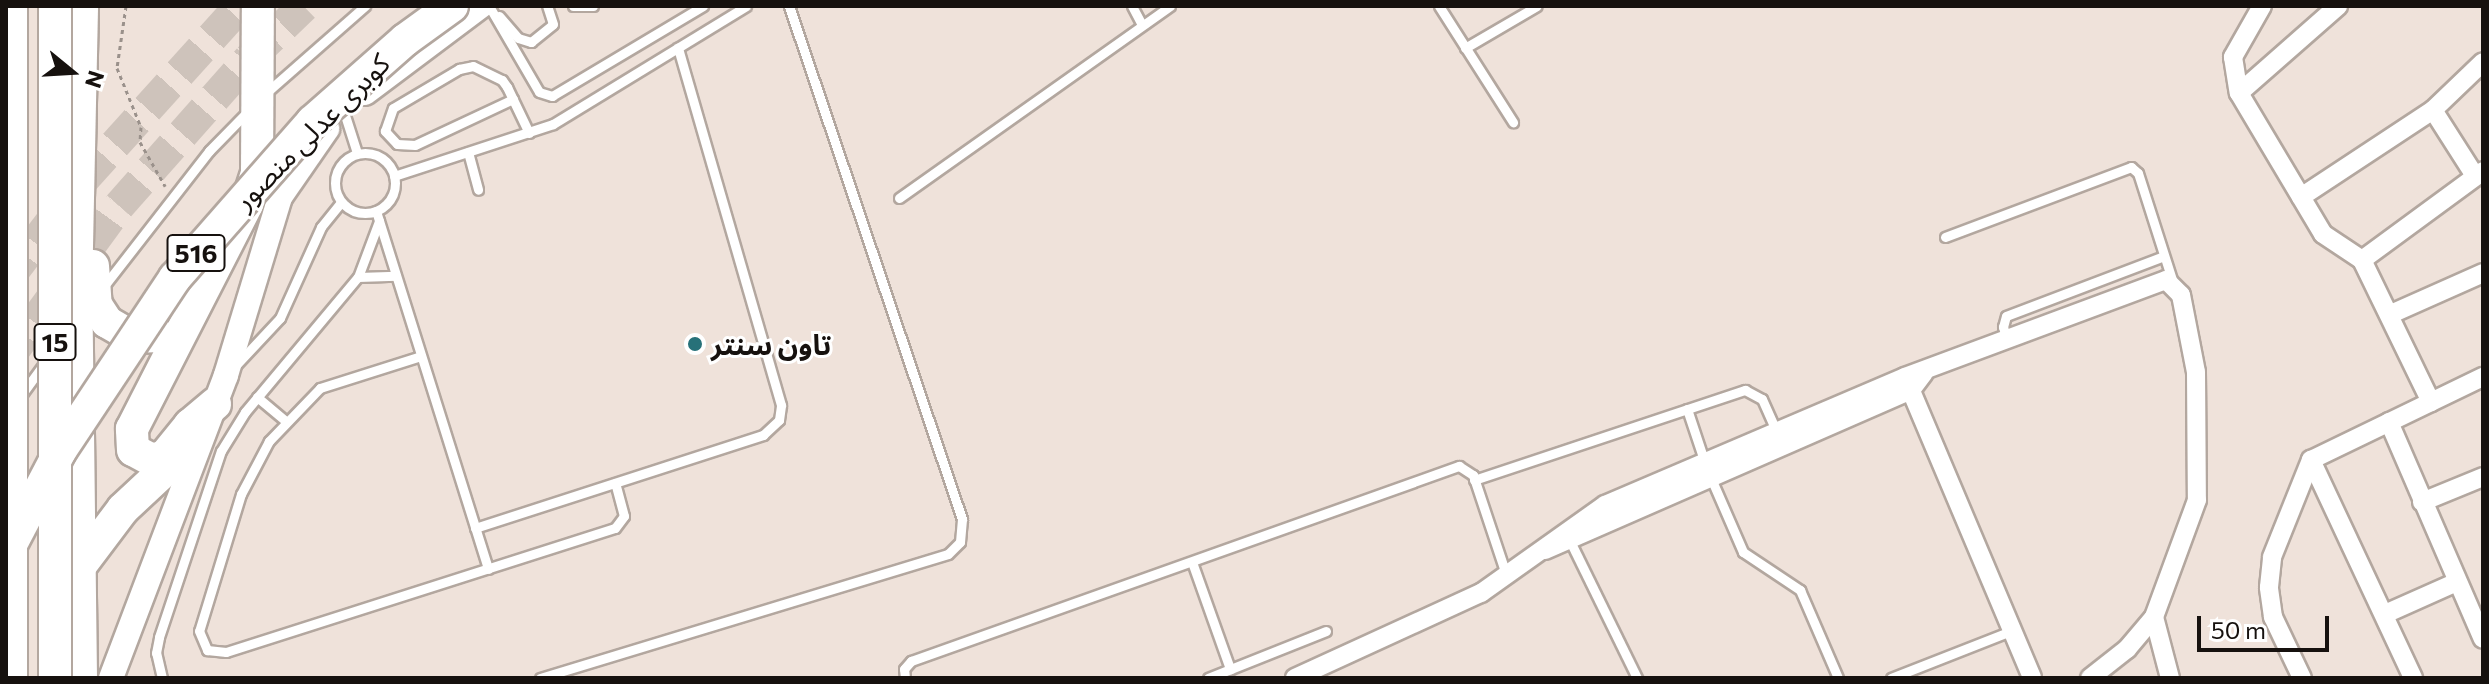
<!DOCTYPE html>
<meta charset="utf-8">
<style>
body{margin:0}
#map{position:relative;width:2489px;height:684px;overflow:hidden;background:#efe2da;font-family:Commissioner,"Noto Sans Arabic",sans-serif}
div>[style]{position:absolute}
.highway-tunnel>*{height:32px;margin-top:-16px;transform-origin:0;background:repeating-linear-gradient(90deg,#cec3bb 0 32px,transparent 0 48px)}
.path>*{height:3px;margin-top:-1.5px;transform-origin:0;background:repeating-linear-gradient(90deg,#9a918b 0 4px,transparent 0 8px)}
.roads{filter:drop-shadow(2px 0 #b3a79f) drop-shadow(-2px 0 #b3a79f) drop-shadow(0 2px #b3a79f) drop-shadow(0 -2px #b3a79f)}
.lane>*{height:9px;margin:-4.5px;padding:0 4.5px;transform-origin:4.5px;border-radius:4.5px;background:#fff}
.lane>.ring{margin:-4.5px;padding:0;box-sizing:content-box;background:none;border:9px solid #fff;border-radius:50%}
.street>*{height:18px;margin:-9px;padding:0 9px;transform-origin:9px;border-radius:9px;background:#fff}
.secondary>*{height:24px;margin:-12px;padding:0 12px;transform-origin:12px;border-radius:12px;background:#fff}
.highway>*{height:32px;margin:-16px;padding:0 16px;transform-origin:16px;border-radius:16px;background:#fff}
.bridges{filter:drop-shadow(2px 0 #b3a79f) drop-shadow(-2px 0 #b3a79f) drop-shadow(0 2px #b3a79f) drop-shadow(0 -2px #b3a79f)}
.highway-bridge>*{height:32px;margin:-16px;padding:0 16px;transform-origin:16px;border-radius:16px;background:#fff}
.dots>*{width:22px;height:22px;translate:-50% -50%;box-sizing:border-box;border:4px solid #fff;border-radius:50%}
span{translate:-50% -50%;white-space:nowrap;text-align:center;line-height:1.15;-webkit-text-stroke:6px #fff;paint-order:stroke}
.shield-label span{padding:2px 6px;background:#fff;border:2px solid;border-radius:6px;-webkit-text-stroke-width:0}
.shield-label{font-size:26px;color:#16110e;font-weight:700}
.street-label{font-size:28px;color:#16110e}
.poi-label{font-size:28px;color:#16110e;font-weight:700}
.left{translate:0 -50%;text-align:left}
.frame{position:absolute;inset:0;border:8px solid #16110e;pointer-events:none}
.north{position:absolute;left:32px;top:32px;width:80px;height:80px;-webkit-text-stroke:6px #fff;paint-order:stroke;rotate:108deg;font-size:22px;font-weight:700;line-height:32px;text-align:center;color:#16110e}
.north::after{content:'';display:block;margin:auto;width:28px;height:36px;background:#16110e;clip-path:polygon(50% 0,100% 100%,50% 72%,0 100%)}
.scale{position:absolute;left:2197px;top:616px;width:132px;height:36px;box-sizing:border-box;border:4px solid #16110e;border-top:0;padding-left:10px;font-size:24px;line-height:28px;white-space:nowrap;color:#16110e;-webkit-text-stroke:6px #fff;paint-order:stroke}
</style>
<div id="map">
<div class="highway-tunnel">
<i style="left:6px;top:281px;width:127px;rotate:-52.7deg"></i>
<i style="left:83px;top:180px;width:234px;rotate:-47.9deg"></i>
<i style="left:6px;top:361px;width:192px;rotate:-53.9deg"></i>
<i style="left:119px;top:206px;width:196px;rotate:-48.5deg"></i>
<i style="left:249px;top:59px;width:76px;rotate:-43.9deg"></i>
</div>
<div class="path">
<i style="left:126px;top:6px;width:63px;rotate:98.3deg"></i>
<i style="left:117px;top:68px;width:64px;rotate:67.9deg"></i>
<i style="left:141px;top:127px;width:15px;rotate:94deg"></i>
<i style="left:140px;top:142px;width:51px;rotate:60.4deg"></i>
</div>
<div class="roads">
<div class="lane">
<i style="left:489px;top:6px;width:99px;rotate:59.8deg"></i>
<i style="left:539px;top:92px;width:14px;rotate:17deg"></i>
<i style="left:552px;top:96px;width:176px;rotate:-30.8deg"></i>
<i style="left:573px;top:6px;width:20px"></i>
<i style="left:1132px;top:6px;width:21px;rotate:62deg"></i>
<i style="left:1439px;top:6px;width:138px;rotate:57.5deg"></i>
<i style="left:499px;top:16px;width:29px;rotate:49deg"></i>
<i style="left:518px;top:38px;width:14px;rotate:17deg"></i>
<i style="left:531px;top:42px;width:28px;rotate:-39deg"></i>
<i style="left:553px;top:24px;width:19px;rotate:-108deg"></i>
<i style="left:1465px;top:48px;width:83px;rotate:-30.3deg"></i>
<i style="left:266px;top:93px;width:132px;rotate:-41.3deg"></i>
<i style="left:513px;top:99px;width:108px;rotate:154.9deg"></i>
<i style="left:415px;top:145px;width:18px;rotate:-177deg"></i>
<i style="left:397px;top:144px;width:18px;rotate:-133deg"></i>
<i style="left:385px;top:131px;width:24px;rotate:-71deg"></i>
<i style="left:393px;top:108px;width:77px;rotate:-30.6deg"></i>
<i style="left:459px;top:69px;width:14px;rotate:-12deg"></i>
<i style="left:473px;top:66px;width:32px;rotate:26deg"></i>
<i style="left:502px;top:80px;width:9px;rotate:54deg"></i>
<i style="left:507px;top:87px;width:51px;rotate:64.4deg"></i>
<i style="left:343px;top:109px;width:46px;rotate:72.3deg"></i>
<i style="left:468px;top:152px;width:39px;rotate:75deg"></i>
<i class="ring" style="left:335px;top:153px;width:51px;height:51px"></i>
<i style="left:394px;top:176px;width:167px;rotate:-18.1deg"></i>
<i style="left:553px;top:124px;width:226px;rotate:-31.4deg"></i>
<i style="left:899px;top:198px;width:332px;rotate:-35.3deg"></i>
<i style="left:376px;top:211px;width:375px;rotate:72.6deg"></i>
<i style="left:1945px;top:237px;width:199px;rotate:-20.6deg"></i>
<i style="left:2131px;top:167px;width:9px;rotate:41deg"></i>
<i style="left:2138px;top:173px;width:115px;rotate:72.3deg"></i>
<i style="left:358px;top:277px;width:38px;rotate:-2deg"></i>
<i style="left:104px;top:286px;width:171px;rotate:-52.1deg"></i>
<i style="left:209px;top:151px;width:59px;rotate:-45.7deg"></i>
<i style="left:2007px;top:340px;width:14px;rotate:-107deg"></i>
<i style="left:2003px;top:327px;width:11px;rotate:-75deg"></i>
<i style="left:2006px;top:316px;width:169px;rotate:-20.8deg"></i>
<i style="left:421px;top:356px;width:106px;rotate:162.4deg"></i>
<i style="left:320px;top:388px;width:74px;rotate:133.9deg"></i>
<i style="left:269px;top:441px;width:60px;rotate:117.8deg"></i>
<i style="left:241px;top:494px;width:143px;rotate:107deg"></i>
<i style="left:199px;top:631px;width:21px;rotate:67deg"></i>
<i style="left:207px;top:650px;width:19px;rotate:6deg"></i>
<i style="left:226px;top:652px;width:408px;rotate:-17.7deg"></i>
<i style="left:615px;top:528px;width:15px;rotate:-53deg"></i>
<i style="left:624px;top:516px;width:34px;rotate:-105deg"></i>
<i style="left:237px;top:364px;width:63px;rotate:-46.9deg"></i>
<i style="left:280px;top:318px;width:100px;rotate:-65.7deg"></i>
<i style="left:321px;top:227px;width:32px;rotate:-51deg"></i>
<i style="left:22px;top:394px;width:41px;rotate:-54deg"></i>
<i style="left:257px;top:397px;width:38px;rotate:40deg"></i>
<i style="left:1687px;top:409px;width:57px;rotate:71.6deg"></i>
<i style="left:1710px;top:476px;width:83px;rotate:66.5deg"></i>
<i style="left:1743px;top:552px;width:69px;rotate:33.7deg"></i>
<i style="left:1800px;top:590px;width:96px;rotate:66.6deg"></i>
<i style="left:1474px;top:480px;width:286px;rotate:-18.4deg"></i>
<i style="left:1745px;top:390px;width:19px;rotate:28deg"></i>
<i style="left:1762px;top:399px;width:36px;rotate:66deg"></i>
<i style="left:475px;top:528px;width:303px;rotate:-17.9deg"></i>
<i style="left:763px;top:435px;width:22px;rotate:-43deg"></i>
<i style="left:779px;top:420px;width:15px;rotate:-82deg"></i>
<i style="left:781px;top:405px;width:372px;rotate:-106.1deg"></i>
<i style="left:1570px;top:541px;width:153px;rotate:63.9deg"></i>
<i style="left:1192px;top:562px;width:114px;rotate:70.4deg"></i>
<i style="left:162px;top:678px;width:26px;rotate:-103deg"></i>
<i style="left:156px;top:653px;width:16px;rotate:-79deg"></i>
<i style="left:159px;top:637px;width:196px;rotate:-71.6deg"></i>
<i style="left:221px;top:451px;width:46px;rotate:-58.4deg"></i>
<i style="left:245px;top:412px;width:176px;rotate:-50.1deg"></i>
<i style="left:358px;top:277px;width:60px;rotate:-69.4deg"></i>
<i style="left:540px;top:678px;width:426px;rotate:-16.9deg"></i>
<i style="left:948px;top:554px;width:17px;rotate:-45deg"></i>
<i style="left:960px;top:542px;width:23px;rotate:-85deg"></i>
<i style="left:962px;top:519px;width:541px;rotate:-108.64deg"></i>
<i style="left:905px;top:678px;width:9px;rotate:-96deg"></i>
<i style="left:904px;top:669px;width:11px;rotate:-49deg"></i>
<i style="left:911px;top:661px;width:582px;rotate:-19.59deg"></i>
<i style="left:1459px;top:466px;width:17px;rotate:33deg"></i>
<i style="left:1473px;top:475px;width:108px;rotate:71.6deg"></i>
<i style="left:1208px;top:678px;width:127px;rotate:-21.7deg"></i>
<i style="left:1891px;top:678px;width:129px;rotate:-21.4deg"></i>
</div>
<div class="street">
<i style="left:2262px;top:6px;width:59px;rotate:119.6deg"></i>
<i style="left:2233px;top:57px;width:36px;rotate:81deg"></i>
<i style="left:2239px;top:93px;width:164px;rotate:59.2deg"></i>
<i style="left:2323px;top:234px;width:47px;rotate:33.7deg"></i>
<i style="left:2362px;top:260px;width:158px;rotate:64.1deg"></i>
<i style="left:2239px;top:93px;width:132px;rotate:-41.3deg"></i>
<i style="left:2433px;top:110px;width:78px;rotate:57.5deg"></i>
<i style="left:2301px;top:197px;width:158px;rotate:-33.4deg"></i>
<i style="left:2433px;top:110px;width:69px;rotate:-43.8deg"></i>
<i style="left:2362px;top:260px;width:150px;rotate:-36.3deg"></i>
<i style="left:2391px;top:314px;width:101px;rotate:-24deg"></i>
<i style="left:1906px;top:379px;width:324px;rotate:67.1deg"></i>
<i style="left:2389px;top:422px;width:236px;rotate:66.6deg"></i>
<i style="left:2311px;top:460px;width:241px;rotate:64.9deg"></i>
<i style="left:2311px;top:460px;width:191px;rotate:-25.8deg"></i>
<i style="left:2422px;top:502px;width:66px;rotate:-22.3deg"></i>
<i style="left:1545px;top:550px;width:399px;rotate:-23.6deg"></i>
<i style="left:1911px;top:390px;width:21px;rotate:-53deg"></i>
<i style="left:2385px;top:614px;width:79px;rotate:-24deg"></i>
<i style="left:2154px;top:617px;width:63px;rotate:75.3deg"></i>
<i style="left:1295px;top:678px;width:205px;rotate:-24.6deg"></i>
<i style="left:1481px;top:593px;width:152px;rotate:-35.4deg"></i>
<i style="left:1605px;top:505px;width:326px;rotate:-23.1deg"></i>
<i style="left:1905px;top:377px;width:278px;rotate:-20.4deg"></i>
<i style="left:2166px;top:280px;width:21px;rotate:45deg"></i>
<i style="left:2181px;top:295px;width:78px;rotate:79deg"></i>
<i style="left:2196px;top:372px;width:128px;rotate:89.6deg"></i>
<i style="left:2197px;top:500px;width:125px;rotate:110.2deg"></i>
<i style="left:2154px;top:617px;width:42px;rotate:130.2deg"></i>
<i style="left:2127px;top:649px;width:47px;rotate:141.9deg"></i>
<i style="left:2302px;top:678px;width:68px;rotate:-115.4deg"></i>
<i style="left:2273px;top:617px;width:30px;rotate:-98deg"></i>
<i style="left:2269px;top:587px;width:30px;rotate:-84deg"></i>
<i style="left:2272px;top:557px;width:105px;rotate:-68.1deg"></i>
</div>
<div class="secondary">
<i style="left:365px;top:93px;width:145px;rotate:-36.9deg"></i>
<i style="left:111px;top:678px;width:324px;rotate:-69.2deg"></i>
<i style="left:226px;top:375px;width:186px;rotate:-73.1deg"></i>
<i style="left:280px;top:197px;width:83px;rotate:-55.3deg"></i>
</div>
<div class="highway">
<i style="left:93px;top:266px;width:39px;rotate:86deg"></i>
<i style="left:96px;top:305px;width:20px;rotate:57deg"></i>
<i style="left:107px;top:322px;width:30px;rotate:30deg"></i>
<i style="left:133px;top:337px;width:27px;rotate:-2deg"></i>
<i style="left:215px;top:404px;width:33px;rotate:140deg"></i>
<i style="left:190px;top:425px;width:40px;rotate:129deg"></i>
<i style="left:165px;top:456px;width:14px;rotate:163deg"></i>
<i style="left:152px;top:460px;width:21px;rotate:-152deg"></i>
<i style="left:133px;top:450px;width:21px;rotate:-93deg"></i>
<i style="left:132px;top:429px;width:253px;rotate:-62.9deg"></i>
<i style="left:247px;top:204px;width:32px;rotate:-72deg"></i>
<i style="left:257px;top:174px;width:168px;rotate:-89.7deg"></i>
<i style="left:80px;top:566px;width:71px;rotate:-53deg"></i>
<i style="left:123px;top:509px;width:81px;rotate:-43deg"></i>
<i style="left:81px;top:678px;width:384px;rotate:-90.7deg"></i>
<i style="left:76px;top:294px;width:288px;rotate:-88.8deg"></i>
</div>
</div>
<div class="bridges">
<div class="highway-bridge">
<i style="left:11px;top:6px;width:672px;rotate:90deg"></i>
<i style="left:6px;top:554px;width:116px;rotate:-62.3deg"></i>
<i style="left:60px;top:451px;width:208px;rotate:-56.4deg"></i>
<i style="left:175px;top:278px;width:208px;rotate:-48.7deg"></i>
<i style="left:312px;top:122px;width:124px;rotate:-41.4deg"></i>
<i style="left:405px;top:40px;width:58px;rotate:-35.9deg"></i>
<i style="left:55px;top:678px;width:672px;rotate:-90deg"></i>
</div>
</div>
<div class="dots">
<i style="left:695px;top:344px;background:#277179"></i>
</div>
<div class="shield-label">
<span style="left:196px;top:253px">516</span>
<span style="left:55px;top:342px">15</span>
</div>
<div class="street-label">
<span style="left:311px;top:131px;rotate:-45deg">كوبرى عدلى منصور</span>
</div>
<div class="poi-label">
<span class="left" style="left:711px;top:344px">تاون سنتر</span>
</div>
<div class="frame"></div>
<div class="north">N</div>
<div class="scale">50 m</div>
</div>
